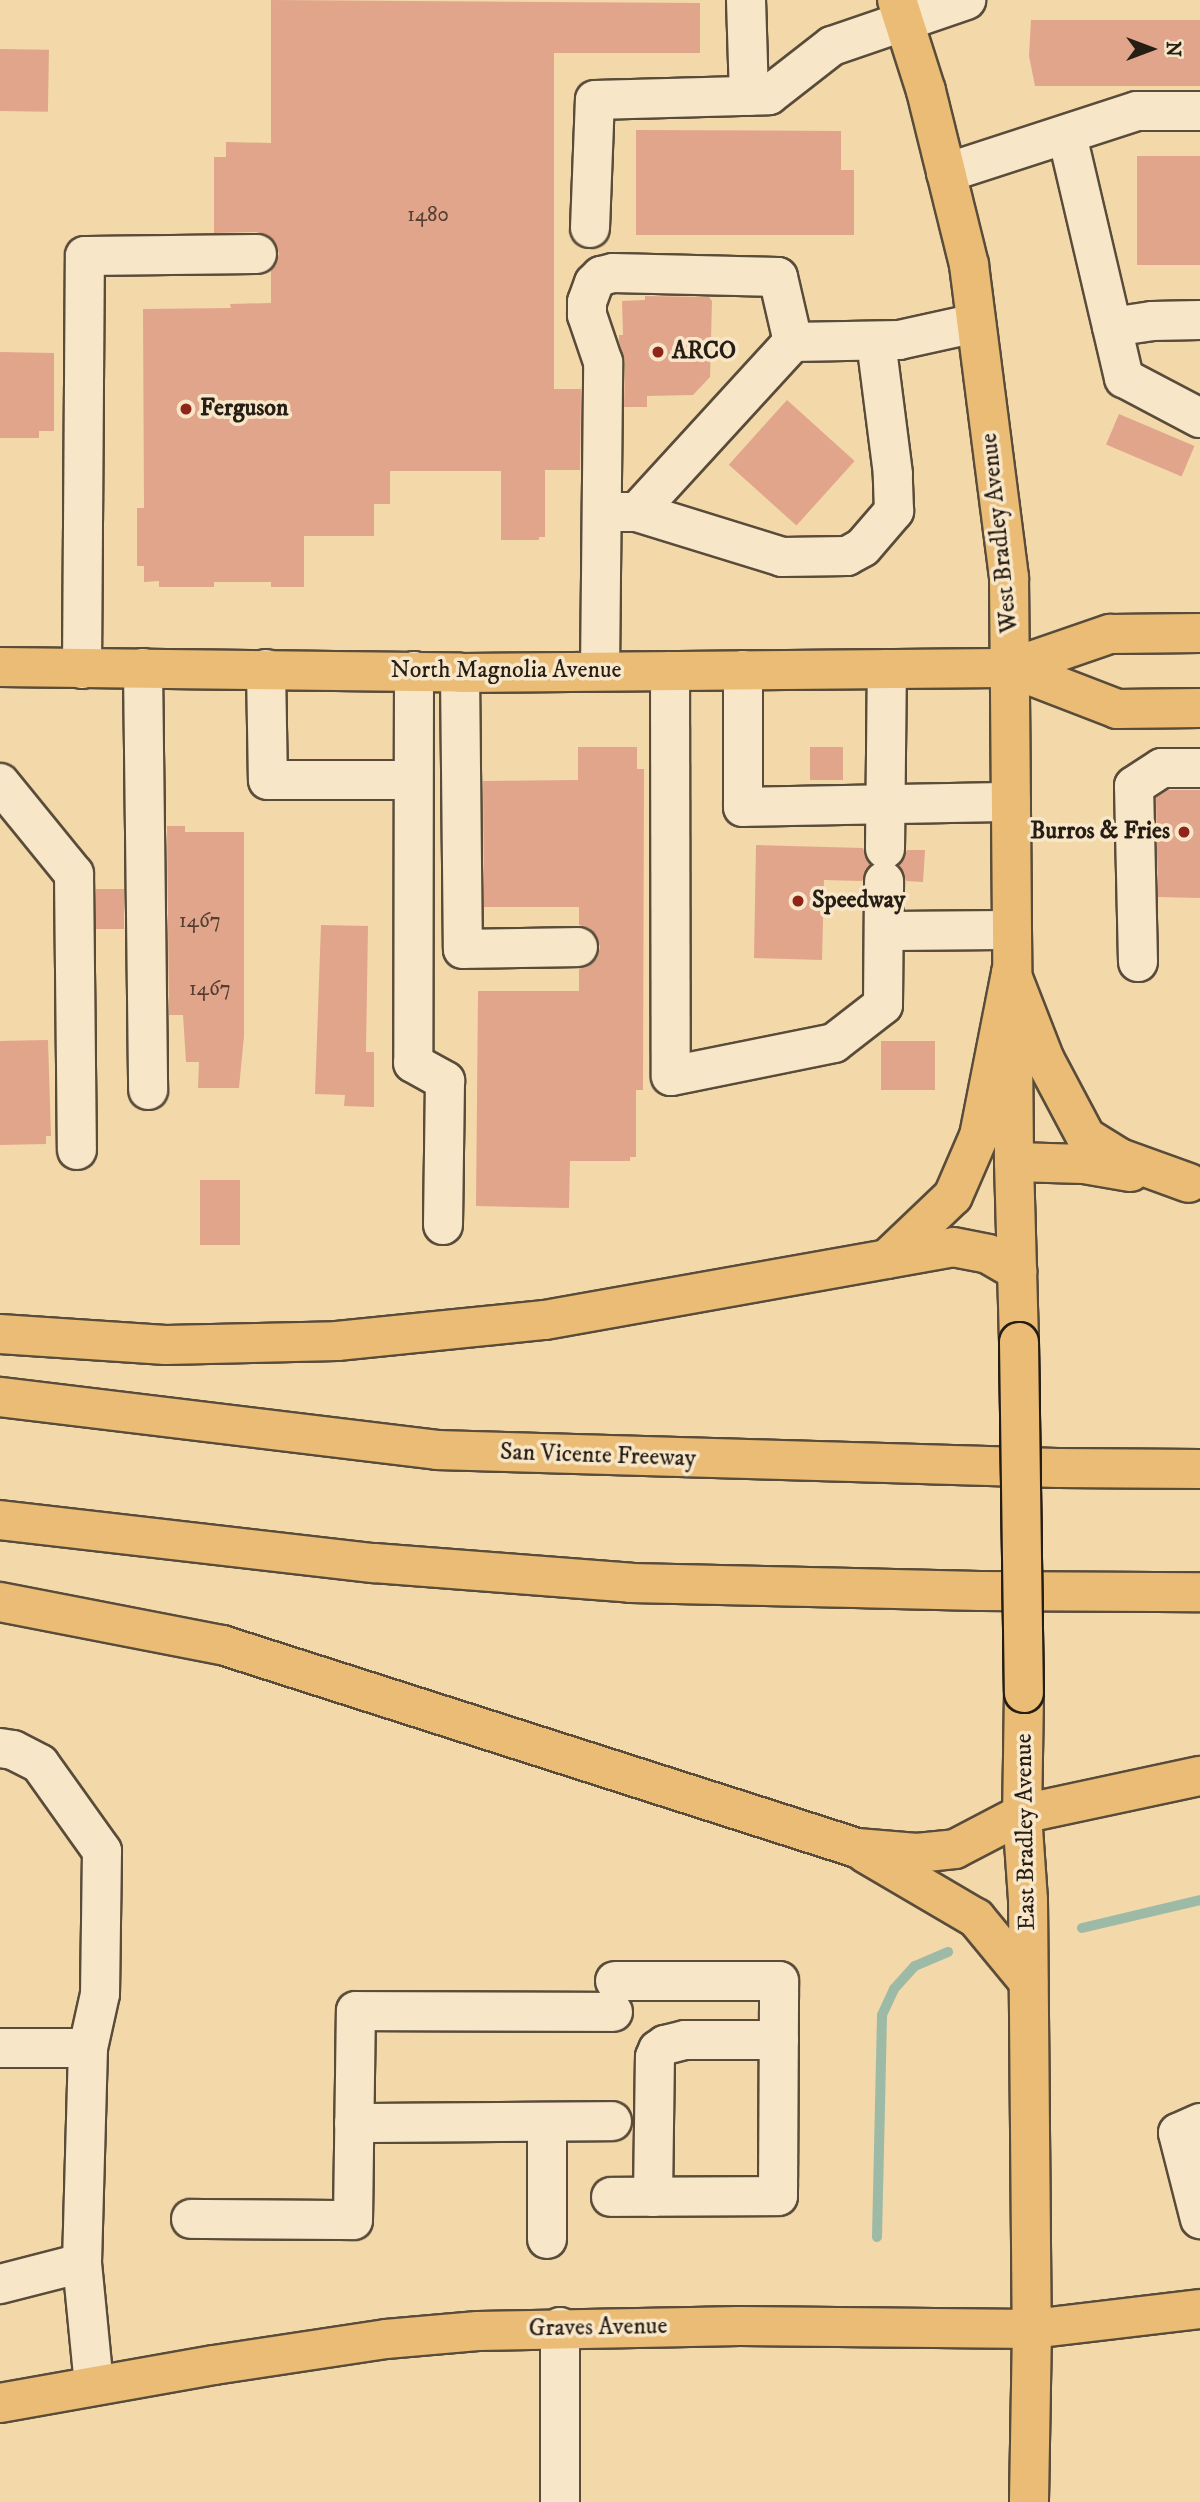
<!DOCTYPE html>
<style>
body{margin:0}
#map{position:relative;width:1200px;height:2502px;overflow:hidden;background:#f3d8aa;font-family:"IM FELL DW Pica",serif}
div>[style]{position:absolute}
.stream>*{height:10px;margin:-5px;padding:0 5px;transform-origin:5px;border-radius:5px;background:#9cbaa6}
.building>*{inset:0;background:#e1a58b;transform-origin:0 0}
.roads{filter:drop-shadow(2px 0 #594c3a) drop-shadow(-2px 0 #594c3a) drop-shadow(0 2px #594c3a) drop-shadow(0 -2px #594c3a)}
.minor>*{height:38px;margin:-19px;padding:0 19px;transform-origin:19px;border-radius:19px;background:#f7e6c8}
.major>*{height:38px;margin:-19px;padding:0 19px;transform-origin:19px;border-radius:19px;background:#eabc75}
.highway>*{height:38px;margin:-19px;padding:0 19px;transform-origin:19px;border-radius:19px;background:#eabc75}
.bridges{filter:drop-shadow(2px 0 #261d15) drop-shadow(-2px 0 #261d15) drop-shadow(0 2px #261d15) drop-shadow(0 -2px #261d15)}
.major-bridge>*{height:38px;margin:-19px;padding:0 19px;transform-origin:19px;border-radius:19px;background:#eabc75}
.dots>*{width:19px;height:19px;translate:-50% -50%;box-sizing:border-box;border:4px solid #f7e6c8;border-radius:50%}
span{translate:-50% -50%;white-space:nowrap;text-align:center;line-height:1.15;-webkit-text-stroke:7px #f7e6c8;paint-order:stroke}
.number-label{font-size:21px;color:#553f32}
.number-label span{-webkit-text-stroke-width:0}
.poi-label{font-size:24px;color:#261d15;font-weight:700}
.left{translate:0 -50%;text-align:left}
.right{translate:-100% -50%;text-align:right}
.street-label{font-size:24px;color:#261d15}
.north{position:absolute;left:1116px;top:14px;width:70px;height:70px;-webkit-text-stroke:5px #f7e6c8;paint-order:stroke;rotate:90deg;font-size:19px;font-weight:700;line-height:28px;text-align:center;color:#261d15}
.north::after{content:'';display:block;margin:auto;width:24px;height:32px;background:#261d15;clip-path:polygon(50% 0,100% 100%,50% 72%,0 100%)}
</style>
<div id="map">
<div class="stream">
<i style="left:1082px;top:1928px;width:121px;rotate:-13.3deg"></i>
<i style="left:877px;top:2237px;width:222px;rotate:-88.7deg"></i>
<i style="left:882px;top:2015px;width:29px;rotate:-65deg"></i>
<i style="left:894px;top:1989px;width:31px;rotate:-48deg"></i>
<i style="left:915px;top:1966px;width:36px;rotate:-23deg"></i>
</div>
<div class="building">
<i style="clip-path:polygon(271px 0,700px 3px,700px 53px,554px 53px,554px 389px,581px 389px,580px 470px,545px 470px,545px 537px,539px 537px,539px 540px,501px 540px,501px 471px,390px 471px,390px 504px,374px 504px,374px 536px,304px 536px,304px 587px,271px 587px,271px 582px,214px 582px,214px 587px,159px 587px,159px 581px,144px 582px,144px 566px,137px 566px,137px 508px,144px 508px,143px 309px,231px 308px,230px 304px,271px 303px,271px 270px,279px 254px,275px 242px,267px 235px,257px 232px,214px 233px,214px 157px,226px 157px,226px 142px,271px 143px)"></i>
<i style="clip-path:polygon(1031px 20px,1200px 20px,1200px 86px,1035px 86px,1029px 56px)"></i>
<i style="left:0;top:49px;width:49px;height:62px;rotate:1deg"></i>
<i style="clip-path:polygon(636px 130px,841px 131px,841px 170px,854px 170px,854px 235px,636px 235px)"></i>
<i style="left:1200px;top:156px;width:109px;height:63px;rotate:90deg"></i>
<i style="clip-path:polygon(645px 296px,709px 297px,712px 301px,710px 377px,693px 395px,647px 396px,647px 407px,624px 407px,625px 362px,619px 341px,619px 335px,623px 335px,622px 301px,645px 300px)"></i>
<i style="clip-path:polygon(0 352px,54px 353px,54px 431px,39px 431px,39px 438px,0 438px)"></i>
<i style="left:787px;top:400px;width:91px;height:87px;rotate:42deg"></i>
<i style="left:1119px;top:414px;width:82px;height:33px;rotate:23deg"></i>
<i style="clip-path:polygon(578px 747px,637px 747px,637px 769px,644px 769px,643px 1090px,636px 1090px,636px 1157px,630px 1157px,630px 1161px,570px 1161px,569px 1208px,476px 1206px,478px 991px,579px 991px,579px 969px,590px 965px,597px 958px,600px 947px,596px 935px,589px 928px,579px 925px,579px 907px,484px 907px,483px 781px,578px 780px)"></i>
<i style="left:810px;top:747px;width:33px;height:33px"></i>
<i style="clip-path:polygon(1168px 790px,1200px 790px,1200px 898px,1158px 897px,1156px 798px)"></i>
<i style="clip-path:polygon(167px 826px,185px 826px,185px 832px,244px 832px,244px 1036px,239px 1088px,198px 1088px,199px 1062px,186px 1062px,183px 1015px,169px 1015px)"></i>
<i style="clip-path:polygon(756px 845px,863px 848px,871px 865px,862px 881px,824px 880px,822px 960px,754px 958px)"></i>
<i style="clip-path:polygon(907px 850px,925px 850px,923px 882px,906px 881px,899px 865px)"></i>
<i style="left:96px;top:889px;width:28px;height:40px"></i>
<i style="clip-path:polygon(321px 925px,368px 926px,366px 1052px,374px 1052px,374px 1107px,344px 1106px,345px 1095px,315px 1094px)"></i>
<i style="clip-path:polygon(48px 1040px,51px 1136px,46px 1136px,46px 1144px,0 1145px,0 1041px)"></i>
<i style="left:935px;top:1041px;width:49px;height:54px;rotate:90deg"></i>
<i style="left:240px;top:1180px;width:65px;height:40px;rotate:90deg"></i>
</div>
<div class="roads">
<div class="minor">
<i style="left:746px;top:0;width:96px;rotate:88.2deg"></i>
<i style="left:1067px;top:135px;width:250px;rotate:76.8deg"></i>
<i style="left:1124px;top:378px;width:86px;rotate:27.8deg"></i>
<i style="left:946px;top:173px;width:201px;rotate:-18deg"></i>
<i style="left:1137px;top:111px;width:63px"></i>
<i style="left:590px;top:228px;width:128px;rotate:-87.8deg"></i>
<i style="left:595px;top:100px;width:174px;rotate:-1.6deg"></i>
<i style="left:769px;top:95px;width:80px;rotate:-37.9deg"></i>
<i style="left:832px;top:46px;width:142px;rotate:-18.9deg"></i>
<i style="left:1112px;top:327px;width:40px;rotate:-8.5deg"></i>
<i style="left:1152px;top:321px;width:48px;rotate:-1.2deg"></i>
<i style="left:614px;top:512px;width:23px"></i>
<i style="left:637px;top:512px;width:231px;rotate:-47.5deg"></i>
<i style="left:637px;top:512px;width:152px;rotate:17.2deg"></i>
<i style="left:782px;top:557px;width:65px;rotate:-0.9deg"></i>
<i style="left:847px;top:556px;width:18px;rotate:-29deg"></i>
<i style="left:863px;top:547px;width:48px;rotate:-49.3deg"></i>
<i style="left:894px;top:511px;width:37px;rotate:-92deg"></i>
<i style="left:893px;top:474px;width:134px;rotate:-97.3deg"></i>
<i style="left:143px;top:668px;width:422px;rotate:89.3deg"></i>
<i style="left:82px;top:669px;width:413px;rotate:-89.6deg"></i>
<i style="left:85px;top:256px;width:172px;rotate:-0.7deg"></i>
<i style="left:266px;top:669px;width:111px;rotate:89deg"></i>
<i style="left:268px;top:780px;width:145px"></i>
<i style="left:743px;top:670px;width:137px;rotate:90deg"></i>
<i style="left:743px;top:807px;width:268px;rotate:-1.1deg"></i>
<i style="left:414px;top:671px;width:392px;rotate:90.1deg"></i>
<i style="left:413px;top:1063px;width:37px;rotate:29deg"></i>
<i style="left:445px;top:1081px;width:144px;rotate:90.8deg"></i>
<i style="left:600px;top:671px;width:309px;rotate:-89.4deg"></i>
<i style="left:603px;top:362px;width:50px;rotate:-108.8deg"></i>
<i style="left:587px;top:315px;width:13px;rotate:-90deg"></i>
<i style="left:587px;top:302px;width:20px;rotate:-70deg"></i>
<i style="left:594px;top:283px;width:10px;rotate:-45deg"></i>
<i style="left:601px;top:276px;width:12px;rotate:-14deg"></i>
<i style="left:613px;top:273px;width:165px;rotate:1.4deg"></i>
<i style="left:778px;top:277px;width:67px;rotate:77deg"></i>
<i style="left:793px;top:342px;width:106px;rotate:-1.1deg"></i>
<i style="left:899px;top:340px;width:79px;rotate:-12.4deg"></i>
<i style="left:670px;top:671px;width:405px;rotate:89.9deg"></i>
<i style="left:671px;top:1076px;width:166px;rotate:-11.4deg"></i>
<i style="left:834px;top:1043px;width:62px;rotate:-37.8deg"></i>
<i style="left:883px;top:1005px;width:124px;rotate:-89.5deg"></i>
<i style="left:460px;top:673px;width:276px;rotate:89.4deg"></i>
<i style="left:463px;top:949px;width:115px;rotate:-1deg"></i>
<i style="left:0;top:783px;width:117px;rotate:50.9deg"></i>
<i style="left:74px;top:874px;width:276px;rotate:89.4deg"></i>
<i style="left:885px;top:849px;width:180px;rotate:-89.4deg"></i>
<i style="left:884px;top:931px;width:127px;rotate:-0.5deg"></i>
<i style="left:1138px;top:962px;width:176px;rotate:-91.3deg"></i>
<i style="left:1134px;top:786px;width:33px;rotate:-33deg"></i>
<i style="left:1162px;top:768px;width:38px"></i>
<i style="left:0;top:1748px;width:13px;rotate:9deg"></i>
<i style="left:13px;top:1750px;width:30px;rotate:27deg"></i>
<i style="left:40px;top:1764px;width:107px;rotate:54.5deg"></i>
<i style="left:102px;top:1851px;width:143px;rotate:90.8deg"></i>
<i style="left:100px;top:1994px;width:55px;rotate:102.5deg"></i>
<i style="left:88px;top:2048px;width:215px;rotate:91.6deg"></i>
<i style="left:82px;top:2263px;width:85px;rotate:165.6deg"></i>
<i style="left:0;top:2048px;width:88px"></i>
<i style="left:547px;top:2122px;width:117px;rotate:90deg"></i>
<i style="left:354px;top:2123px;width:258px;rotate:-0.4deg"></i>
<i style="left:1200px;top:2123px;width:24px;rotate:156deg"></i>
<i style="left:1178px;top:2133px;width:89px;rotate:75.7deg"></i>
<i style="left:611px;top:2197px;width:167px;rotate:-0.3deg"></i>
<i style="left:778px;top:2196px;width:215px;rotate:-89.7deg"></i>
<i style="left:779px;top:1981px;width:164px;rotate:180deg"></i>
<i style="left:653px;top:2197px;width:140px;rotate:-89.2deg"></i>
<i style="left:655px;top:2057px;width:8px;rotate:-67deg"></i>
<i style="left:658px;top:2050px;width:9px;rotate:-36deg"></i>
<i style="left:665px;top:2045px;width:21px;rotate:-14deg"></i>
<i style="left:685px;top:2040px;width:94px"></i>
<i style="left:191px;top:2219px;width:162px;rotate:0.4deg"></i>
<i style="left:353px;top:2220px;width:209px;rotate:-89.2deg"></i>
<i style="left:356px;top:2011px;width:257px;rotate:0.2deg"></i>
<i style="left:82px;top:2263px;width:123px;rotate:84.4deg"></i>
<i style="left:560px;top:2502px;width:175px;rotate:-90deg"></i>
</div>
<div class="major">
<i style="left:897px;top:0;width:96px;rotate:72.3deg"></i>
<i style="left:926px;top:91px;width:179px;rotate:76.1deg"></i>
<i style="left:969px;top:265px;width:315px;rotate:82.7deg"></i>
<i style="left:1009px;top:577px;width:585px;rotate:89.51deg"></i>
<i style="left:1014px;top:1162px;width:180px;rotate:88.4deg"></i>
<i style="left:0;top:667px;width:460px;rotate:0.7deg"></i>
<i style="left:460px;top:673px;width:551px;rotate:-0.52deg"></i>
<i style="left:1011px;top:668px;width:105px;rotate:-19deg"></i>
<i style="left:1110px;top:634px;width:90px;rotate:-0.6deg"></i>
<i style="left:1011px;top:668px;width:114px;rotate:21.1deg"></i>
<i style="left:1117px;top:709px;width:83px;rotate:-0.7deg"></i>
<i style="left:1024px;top:1693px;width:121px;rotate:90.9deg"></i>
<i style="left:1022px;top:1814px;width:86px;rotate:86deg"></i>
<i style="left:1028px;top:1900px;width:429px;rotate:89.5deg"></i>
<i style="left:1032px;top:2329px;width:173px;rotate:91deg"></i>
<i style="left:0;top:2403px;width:217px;rotate:-10.1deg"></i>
<i style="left:214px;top:2365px;width:174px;rotate:-8.6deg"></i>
<i style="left:386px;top:2339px;width:92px;rotate:-5deg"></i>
<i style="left:478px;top:2331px;width:262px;rotate:-1.1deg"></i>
<i style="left:740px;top:2326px;width:292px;rotate:0.6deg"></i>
<i style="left:1032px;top:2329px;width:169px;rotate:-6.8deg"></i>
</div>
<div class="highway">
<i style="left:1011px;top:973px;width:93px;rotate:68.7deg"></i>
<i style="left:1045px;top:1060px;width:87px;rotate:62deg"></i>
<i style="left:1086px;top:1137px;width:40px;rotate:32deg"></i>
<i style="left:1120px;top:1158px;width:73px;rotate:19.9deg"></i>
<i style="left:1014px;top:1162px;width:70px;rotate:1.6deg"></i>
<i style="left:1084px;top:1164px;width:47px;rotate:9.9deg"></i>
<i style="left:887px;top:1259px;width:91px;rotate:-43.7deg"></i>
<i style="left:953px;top:1196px;width:65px;rotate:-66.6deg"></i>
<i style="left:979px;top:1136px;width:166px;rotate:-78.9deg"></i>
<i style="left:0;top:1334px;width:166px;rotate:3.8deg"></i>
<i style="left:166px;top:1345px;width:171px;rotate:-1.3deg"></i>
<i style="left:337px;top:1341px;width:209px;rotate:-5.8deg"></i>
<i style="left:545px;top:1320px;width:414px;rotate:-10.1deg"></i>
<i style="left:953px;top:1247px;width:36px;rotate:11deg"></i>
<i style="left:988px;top:1254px;width:34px;rotate:30deg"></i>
<i style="left:0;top:1397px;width:440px;rotate:6.9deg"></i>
<i style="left:437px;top:1450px;width:621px;rotate:1.66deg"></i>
<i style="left:1058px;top:1468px;width:142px;rotate:0.4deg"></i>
<i style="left:0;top:1520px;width:376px;rotate:6.6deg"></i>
<i style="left:374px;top:1563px;width:258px;rotate:4.4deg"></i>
<i style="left:631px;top:1583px;width:349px;rotate:1.3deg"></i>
<i style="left:980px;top:1591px;width:220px;rotate:0.3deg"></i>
<i style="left:0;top:1602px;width:226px;rotate:11deg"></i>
<i style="left:222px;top:1645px;width:667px;rotate:17.73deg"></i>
<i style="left:857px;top:1848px;width:60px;rotate:4.8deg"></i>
<i style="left:917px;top:1853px;width:38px;rotate:-6deg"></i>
<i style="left:955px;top:1849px;width:76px;rotate:-27.6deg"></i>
<i style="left:1022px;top:1814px;width:182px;rotate:-12.1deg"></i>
<i style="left:865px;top:1853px;width:129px;rotate:30.4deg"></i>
<i style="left:976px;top:1918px;width:82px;rotate:50.5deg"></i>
</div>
</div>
<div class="bridges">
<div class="major-bridge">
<i style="left:1019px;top:1342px;width:351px;rotate:89.2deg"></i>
</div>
</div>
<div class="dots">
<i style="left:658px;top:352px;background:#8f2418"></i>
<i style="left:186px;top:409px;background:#8f2418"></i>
<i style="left:1184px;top:832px;background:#8f2418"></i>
<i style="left:798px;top:901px;background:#8f2418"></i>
</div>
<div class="number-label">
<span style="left:428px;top:215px">1480</span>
<span style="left:200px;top:921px">1467</span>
<span style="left:210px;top:989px">1467</span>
</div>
<div class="poi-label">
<span class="left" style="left:672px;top:352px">ARCO</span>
<span class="left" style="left:200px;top:409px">Ferguson</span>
<span class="right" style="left:1170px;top:832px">Burros &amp; Fries</span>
<span class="left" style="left:812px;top:901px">Speedway</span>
</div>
<div class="street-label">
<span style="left:1000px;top:533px;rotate:-96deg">West Bradley Avenue</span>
<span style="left:506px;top:671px">North Magnolia Avenue</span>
<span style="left:598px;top:1456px;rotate:2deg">San Vicente Freeway</span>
<span style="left:1026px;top:1832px;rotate:-91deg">East Bradley Avenue</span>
<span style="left:598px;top:2328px;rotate:-1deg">Graves Avenue</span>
</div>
<div class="north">N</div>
</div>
